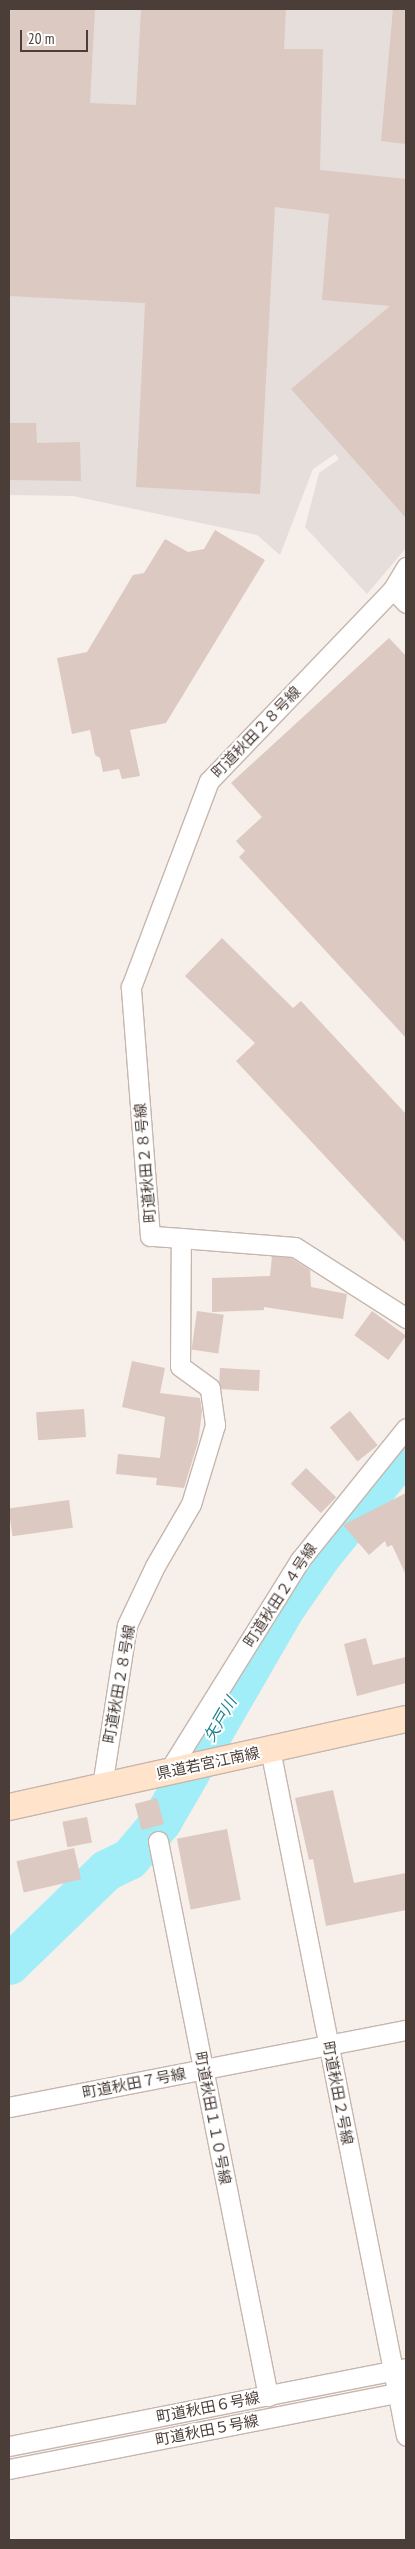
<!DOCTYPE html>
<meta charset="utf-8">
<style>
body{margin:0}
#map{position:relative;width:415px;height:2549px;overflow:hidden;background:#f6efea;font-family:"PT Sans Narrow","Noto Sans JP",sans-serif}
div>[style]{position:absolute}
.industrial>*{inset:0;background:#e6dedb}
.river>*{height:41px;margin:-20.5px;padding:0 20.5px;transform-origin:20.5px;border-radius:20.5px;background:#a1eef8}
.building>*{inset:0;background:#dcc9c1;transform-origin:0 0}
.roads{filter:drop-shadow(1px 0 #c6b6ae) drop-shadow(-1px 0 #c6b6ae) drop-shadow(0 1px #c6b6ae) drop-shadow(0 -1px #c6b6ae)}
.minor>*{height:19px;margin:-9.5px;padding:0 9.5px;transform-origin:9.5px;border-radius:9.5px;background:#fff}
.secondary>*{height:26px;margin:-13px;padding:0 13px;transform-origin:13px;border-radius:13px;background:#ffe3cb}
span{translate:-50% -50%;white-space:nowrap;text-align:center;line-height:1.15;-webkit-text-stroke:4px #fff;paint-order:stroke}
.street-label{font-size:15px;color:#4b3d37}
.water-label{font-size:16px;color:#1e808e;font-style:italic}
.frame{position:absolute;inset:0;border:10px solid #4b3d37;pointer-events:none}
.scale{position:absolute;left:20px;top:30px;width:68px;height:22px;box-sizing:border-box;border:2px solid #4b3d37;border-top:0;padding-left:6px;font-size:15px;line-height:18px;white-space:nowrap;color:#4b3d37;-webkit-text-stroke:4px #fff;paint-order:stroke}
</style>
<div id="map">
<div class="industrial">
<i style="clip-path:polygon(9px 9px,406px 9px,406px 548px,367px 594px,305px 527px,319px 473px,339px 459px,335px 454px,313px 469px,280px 555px,257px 535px,73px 496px,9px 495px)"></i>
</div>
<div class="river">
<i style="left:9px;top:1964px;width:135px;rotate:-44.1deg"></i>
<i style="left:106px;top:1870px;width:25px;rotate:-26deg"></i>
<i style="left:129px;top:1859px;width:50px;rotate:-49.9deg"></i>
<i style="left:161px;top:1821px;width:246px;rotate:-60deg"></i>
<i style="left:284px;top:1608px;width:63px;rotate:-55.3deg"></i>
<i style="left:320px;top:1556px;width:136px;rotate:-50.9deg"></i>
</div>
<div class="building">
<i style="clip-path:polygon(9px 9px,95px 9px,90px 103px,136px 105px,141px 9px,286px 9px,284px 49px,323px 49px,320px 170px,406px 179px,406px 518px,291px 389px,390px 306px,322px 300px,329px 214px,275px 207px,260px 494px,136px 487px,145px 303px,9px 296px)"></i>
<i style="clip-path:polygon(393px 9px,406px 9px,406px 144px,381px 141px)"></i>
<i style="clip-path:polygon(9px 423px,36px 423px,37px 443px,80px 442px,81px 481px,9px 480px)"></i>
<i style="clip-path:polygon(215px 530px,265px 560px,166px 723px,130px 730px,140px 776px,122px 779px,119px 769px,103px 772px,100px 758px,95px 755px,90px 730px,72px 734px,57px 658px,87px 652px,133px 575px,144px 573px,165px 539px,188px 552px,204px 549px)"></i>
<i style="clip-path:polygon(389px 638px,406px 656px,406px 1038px,239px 857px,245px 851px,236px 841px,262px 817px,231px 783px)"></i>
<i style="clip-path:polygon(222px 938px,293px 1008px,301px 1001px,406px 1114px,406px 1243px,236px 1061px,255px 1043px,185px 976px)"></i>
<i style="clip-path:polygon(272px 1256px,291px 1258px,310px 1270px,311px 1287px,347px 1294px,343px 1319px,264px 1307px,264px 1310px,212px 1312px,212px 1278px,270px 1276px)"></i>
<i style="left:197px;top:1311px;width:27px;height:39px;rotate:8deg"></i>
<i style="left:372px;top:1311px;width:42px;height:30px;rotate:36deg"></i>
<i style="clip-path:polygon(132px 1361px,165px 1368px,160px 1393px,200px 1398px,202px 1412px,198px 1442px,184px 1488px,156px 1485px,157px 1478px,116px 1474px,118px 1454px,160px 1458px,165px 1417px,122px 1407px)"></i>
<i style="left:220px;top:1368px;width:40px;height:21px;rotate:3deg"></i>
<i style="left:84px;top:1409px;width:28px;height:48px;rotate:86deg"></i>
<i style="left:350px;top:1411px;width:44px;height:26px;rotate:51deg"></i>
<i style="left:306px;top:1468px;width:42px;height:22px;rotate:44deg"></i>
<i style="clip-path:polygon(406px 1493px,406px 1575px,392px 1545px,387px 1547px,385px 1541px,369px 1555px,343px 1525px)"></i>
<i style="left:69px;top:1500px;width:28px;height:61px;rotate:82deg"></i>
<i style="clip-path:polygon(366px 1638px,373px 1665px,406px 1657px,406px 1683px,357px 1696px,344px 1644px)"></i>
<i style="clip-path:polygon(333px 1790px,354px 1883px,406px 1873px,406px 1910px,326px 1926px,313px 1859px,309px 1860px,295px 1798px)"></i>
<i style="left:157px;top:1798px;width:27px;height:23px;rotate:75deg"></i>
<i style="left:87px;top:1817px;width:26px;height:25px;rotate:79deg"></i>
<i style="left:227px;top:1829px;width:72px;height:51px;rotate:79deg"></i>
<i style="left:74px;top:1848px;width:32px;height:59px;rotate:77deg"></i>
</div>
<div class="roads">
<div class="minor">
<i style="left:393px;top:589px;width:19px;rotate:47deg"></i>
<i style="left:181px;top:1238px;width:114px;rotate:4.5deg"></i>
<i style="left:295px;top:1247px;width:132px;rotate:32.6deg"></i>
<i style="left:270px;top:1749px;width:700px;rotate:78.8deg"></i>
<i style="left:168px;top:1772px;width:250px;rotate:-58.1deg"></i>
<i style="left:300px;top:1560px;width:169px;rotate:-51.2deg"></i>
<i style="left:102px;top:1786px;width:163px;rotate:-81.2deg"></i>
<i style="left:127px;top:1625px;width:65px;rotate:-64.6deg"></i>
<i style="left:155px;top:1566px;width:72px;rotate:-59.9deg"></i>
<i style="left:191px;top:1504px;width:83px;rotate:-73.1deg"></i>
<i style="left:215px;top:1425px;width:37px;rotate:-98deg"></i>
<i style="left:210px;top:1388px;width:37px;rotate:-144deg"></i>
<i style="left:180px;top:1366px;width:128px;rotate:-89.6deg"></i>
<i style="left:181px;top:1238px;width:31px;rotate:-176deg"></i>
<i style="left:150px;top:1236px;width:250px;rotate:-94.4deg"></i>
<i style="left:131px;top:987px;width:220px;rotate:-69.3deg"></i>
<i style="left:209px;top:781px;width:266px;rotate:-46.2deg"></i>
<i style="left:393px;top:589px;width:26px;rotate:-59deg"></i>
<i style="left:158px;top:1841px;width:566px;rotate:78.79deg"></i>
<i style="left:9px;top:2107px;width:404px;rotate:-11deg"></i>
<i style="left:9px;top:2446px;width:405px;rotate:-11.1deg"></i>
<i style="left:9px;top:2469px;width:405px;rotate:-11.1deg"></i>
</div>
<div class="secondary">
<i style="left:9px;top:1807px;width:407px;rotate:-12.5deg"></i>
</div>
</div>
<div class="street-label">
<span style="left:256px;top:732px;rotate:-46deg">町道秋田２８号線</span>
<span style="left:145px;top:1163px;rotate:-95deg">町道秋田２８号線</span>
<span style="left:280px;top:1595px;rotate:-57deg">町道秋田２４号線</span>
<span style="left:119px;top:1684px;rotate:-80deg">町道秋田２８号線</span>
<span style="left:208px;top:1763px;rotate:-12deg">県道若宮江南線</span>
<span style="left:134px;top:2083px;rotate:-11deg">町道秋田７号線</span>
<span style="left:338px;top:2093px;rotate:79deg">町道秋田２号線</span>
<span style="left:213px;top:2118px;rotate:79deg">町道秋田１１０号線</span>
<span style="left:208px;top:2407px;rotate:-11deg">町道秋田６号線</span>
<span style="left:207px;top:2430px;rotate:-11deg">町道秋田５号線</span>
</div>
<div class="water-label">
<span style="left:220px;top:1719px;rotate:-60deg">矢戸川</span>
</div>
<div class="frame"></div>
<div class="scale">20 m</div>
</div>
